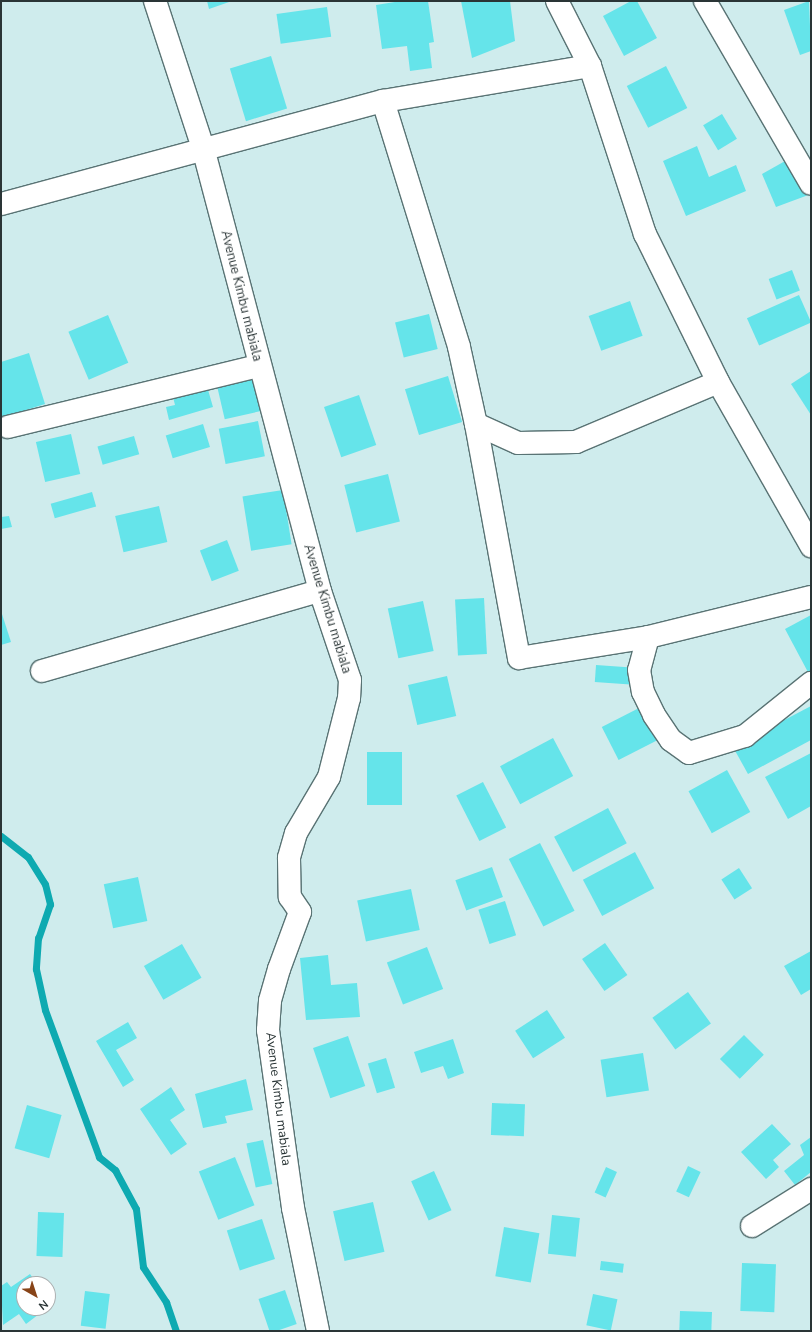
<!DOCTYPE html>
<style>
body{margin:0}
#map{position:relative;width:812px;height:1332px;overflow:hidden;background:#cfeced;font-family:"Nunito Sans",sans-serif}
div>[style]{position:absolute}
.stream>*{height:7px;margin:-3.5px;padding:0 3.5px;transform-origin:3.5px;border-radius:3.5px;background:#0eaab1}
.building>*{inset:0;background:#65e4ea;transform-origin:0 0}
.roads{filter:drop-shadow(1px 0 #597374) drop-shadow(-1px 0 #597374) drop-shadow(0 1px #597374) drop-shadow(0 -1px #597374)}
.minor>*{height:22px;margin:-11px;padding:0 11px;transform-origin:11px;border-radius:11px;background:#fff}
span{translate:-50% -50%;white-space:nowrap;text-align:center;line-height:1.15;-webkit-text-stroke:3px #fff;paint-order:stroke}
.street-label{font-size:13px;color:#2a3536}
.frame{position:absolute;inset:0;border:2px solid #2a3536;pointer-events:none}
.north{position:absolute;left:16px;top:1276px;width:40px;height:40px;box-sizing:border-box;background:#fff;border:1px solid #aaaeaf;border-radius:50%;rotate:141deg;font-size:11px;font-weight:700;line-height:16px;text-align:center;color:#2a3536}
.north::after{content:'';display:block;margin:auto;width:14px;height:18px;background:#884418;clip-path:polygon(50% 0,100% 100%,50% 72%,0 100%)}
</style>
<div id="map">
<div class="stream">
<i style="left:1px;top:836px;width:34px;rotate:38deg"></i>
<i style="left:28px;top:857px;width:32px;rotate:58deg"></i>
<i style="left:45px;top:884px;width:21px;rotate:76deg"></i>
<i style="left:50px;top:904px;width:36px;rotate:109deg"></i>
<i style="left:38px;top:938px;width:31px;rotate:94deg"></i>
<i style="left:36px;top:969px;width:42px;rotate:77.6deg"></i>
<i style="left:45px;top:1010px;width:157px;rotate:69.8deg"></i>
<i style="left:99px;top:1157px;width:21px;rotate:39deg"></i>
<i style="left:115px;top:1170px;width:44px;rotate:61.7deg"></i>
<i style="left:136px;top:1209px;width:58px;rotate:83.1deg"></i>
<i style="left:143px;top:1267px;width:42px;rotate:56.7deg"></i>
<i style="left:166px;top:1302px;width:31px;rotate:71deg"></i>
</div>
<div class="building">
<i style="clip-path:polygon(207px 1px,232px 1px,209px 9px)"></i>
<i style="clip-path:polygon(401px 1px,428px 1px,434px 42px,429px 43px,432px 68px,410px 71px,407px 46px,382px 49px,376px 5px)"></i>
<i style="clip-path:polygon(461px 1px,510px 1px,515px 41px,472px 58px)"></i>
<i style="clip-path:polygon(631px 1px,637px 1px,657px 38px,624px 56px,603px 16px)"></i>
<i style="clip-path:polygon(809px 1px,811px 51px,800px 55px,784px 10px)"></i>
<i style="left:327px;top:7px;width:30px;height:51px;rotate:82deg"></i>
<i style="left:271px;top:56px;width:55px;height:43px;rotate:73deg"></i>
<i style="left:666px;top:66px;width:47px;height:44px;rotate:63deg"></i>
<i style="left:722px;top:114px;width:29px;height:22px;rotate:59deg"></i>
<i style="clip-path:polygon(697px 146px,709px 177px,736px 165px,746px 191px,686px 216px,663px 161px)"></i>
<i style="clip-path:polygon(794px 156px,811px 194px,776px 207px,762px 174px)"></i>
<i style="left:792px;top:270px;width:22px;height:25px;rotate:69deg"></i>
<i style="left:799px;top:295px;width:30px;height:57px;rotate:66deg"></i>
<i style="left:630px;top:301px;width:37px;height:44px;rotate:70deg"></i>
<i style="left:429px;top:314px;width:36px;height:35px;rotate:76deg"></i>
<i style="left:108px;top:315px;width:52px;height:43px;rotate:67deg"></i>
<i style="clip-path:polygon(29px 353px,45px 404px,1px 418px,1px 362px)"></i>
<i style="left:256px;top:368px;width:43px;height:42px;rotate:77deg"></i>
<i style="clip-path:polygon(811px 371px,811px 415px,791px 384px)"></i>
<i style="left:448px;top:376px;width:48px;height:45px;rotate:73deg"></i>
<i style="clip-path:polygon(206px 383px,213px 407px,169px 420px,166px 407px,175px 405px,172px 393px)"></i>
<i style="left:359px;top:395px;width:53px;height:37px;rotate:71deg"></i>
<i style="left:258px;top:421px;width:36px;height:40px;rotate:79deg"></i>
<i style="left:203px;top:424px;width:24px;height:39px;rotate:73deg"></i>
<i style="left:71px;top:434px;width:41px;height:36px;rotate:77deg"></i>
<i style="left:134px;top:436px;width:19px;height:38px;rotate:74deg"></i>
<i style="left:388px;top:474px;width:49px;height:45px;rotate:76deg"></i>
<i style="left:283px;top:490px;width:55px;height:41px;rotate:81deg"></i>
<i style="left:92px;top:492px;width:15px;height:43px;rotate:74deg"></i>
<i style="left:159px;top:506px;width:37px;height:45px;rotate:77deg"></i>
<i style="clip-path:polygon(9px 516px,12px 527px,1px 529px,1px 517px)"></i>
<i style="left:227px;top:540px;width:33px;height:29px;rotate:69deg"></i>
<i style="left:484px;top:598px;width:56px;height:29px;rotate:87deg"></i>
<i style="left:423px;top:601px;width:51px;height:36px;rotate:78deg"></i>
<i style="clip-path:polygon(1px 611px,11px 642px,1px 645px)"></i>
<i style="clip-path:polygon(811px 615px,811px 672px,809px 674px,785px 629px)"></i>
<i style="left:596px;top:665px;width:39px;height:17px;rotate:4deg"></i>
<i style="left:447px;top:676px;width:41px;height:40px;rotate:77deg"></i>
<i style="clip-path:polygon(811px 706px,811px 740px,748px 774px,733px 747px)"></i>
<i style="left:641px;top:707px;width:37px;height:44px;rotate:63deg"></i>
<i style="left:553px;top:738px;width:43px;height:60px;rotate:62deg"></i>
<i style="left:367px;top:752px;width:35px;height:53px"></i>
<i style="clip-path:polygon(811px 753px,811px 806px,788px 819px,765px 777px)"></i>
<i style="left:727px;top:770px;width:48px;height:44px;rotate:61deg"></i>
<i style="left:483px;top:782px;width:51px;height:30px;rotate:63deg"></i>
<i style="left:608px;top:808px;width:40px;height:61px;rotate:62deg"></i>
<i style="left:540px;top:843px;width:76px;height:35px;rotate:63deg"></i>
<i style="left:635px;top:852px;width:41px;height:59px;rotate:62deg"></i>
<i style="left:492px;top:867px;width:32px;height:39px;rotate:70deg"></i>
<i style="left:739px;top:868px;width:24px;height:21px;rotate:57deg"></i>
<i style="left:138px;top:877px;width:45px;height:35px;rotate:78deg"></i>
<i style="left:411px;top:889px;width:42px;height:55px;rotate:78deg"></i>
<i style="left:505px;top:901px;width:36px;height:28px;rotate:72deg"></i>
<i style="left:605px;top:943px;width:39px;height:28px;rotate:55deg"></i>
<i style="left:182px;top:944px;width:39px;height:44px;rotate:60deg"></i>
<i style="left:427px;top:947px;width:45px;height:43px;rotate:69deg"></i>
<i style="clip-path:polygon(811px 951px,811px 989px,801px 995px,784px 966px)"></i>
<i style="clip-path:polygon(328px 955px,331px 985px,357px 983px,360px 1017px,306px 1020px,300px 958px)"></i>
<i style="left:688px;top:992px;width:39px;height:44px;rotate:54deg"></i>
<i style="left:547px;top:1010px;width:33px;height:38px;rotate:57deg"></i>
<i style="clip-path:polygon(128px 1022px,137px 1038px,116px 1050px,134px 1080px,123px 1087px,96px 1041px)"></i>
<i style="left:744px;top:1035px;width:28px;height:34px;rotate:45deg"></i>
<i style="left:348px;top:1036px;width:53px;height:37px;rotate:71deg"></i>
<i style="clip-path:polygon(453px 1039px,464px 1073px,448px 1079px,443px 1066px,421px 1073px,414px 1052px)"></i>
<i style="left:643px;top:1053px;width:38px;height:43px;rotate:81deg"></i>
<i style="left:386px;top:1058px;width:31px;height:19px;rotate:73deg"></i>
<i style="clip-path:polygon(246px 1079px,253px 1110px,225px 1116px,227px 1123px,203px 1128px,195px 1094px)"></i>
<i style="clip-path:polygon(171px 1087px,185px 1110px,170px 1120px,187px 1144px,171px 1155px,140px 1109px)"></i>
<i style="left:492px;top:1103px;width:33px;height:32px;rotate:2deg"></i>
<i style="left:27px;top:1105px;width:36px;height:45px;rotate:16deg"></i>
<i style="clip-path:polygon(772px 1124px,791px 1144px,773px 1160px,779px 1167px,766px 1179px,741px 1152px)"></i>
<i style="clip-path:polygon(811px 1137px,811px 1172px,795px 1185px,784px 1171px,804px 1155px,800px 1145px)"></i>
<i style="left:263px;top:1140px;width:45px;height:17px;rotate:78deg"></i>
<i style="left:235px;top:1157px;width:52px;height:39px;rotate:68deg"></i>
<i style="left:688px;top:1166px;width:14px;height:28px;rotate:25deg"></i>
<i style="left:606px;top:1167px;width:12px;height:28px;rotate:24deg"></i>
<i style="left:434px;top:1171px;width:43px;height:25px;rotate:66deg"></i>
<i style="left:373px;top:1202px;width:51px;height:41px;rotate:77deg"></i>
<i style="left:38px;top:1212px;width:26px;height:44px;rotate:2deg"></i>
<i style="left:552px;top:1215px;width:28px;height:39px;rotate:6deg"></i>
<i style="left:262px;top:1219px;width:42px;height:37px;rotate:72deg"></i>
<i style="left:504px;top:1227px;width:36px;height:50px;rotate:10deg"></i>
<i style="left:601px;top:1261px;width:23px;height:9px;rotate:7deg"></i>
<i style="left:742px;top:1263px;width:34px;height:48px;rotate:2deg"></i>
<i style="clip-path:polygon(30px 1274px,37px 1284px,24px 1284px,24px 1308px,47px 1308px,26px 1324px,19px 1314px,3px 1325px,1px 1286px,7px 1282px,11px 1287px)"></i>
<i style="left:285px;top:1290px;width:36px;height:28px;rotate:71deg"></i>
<i style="left:85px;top:1291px;width:25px;height:35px;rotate:7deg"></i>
<i style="left:593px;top:1294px;width:25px;height:32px;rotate:12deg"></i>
<i style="left:680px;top:1311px;width:32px;height:20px;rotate:2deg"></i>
</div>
<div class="roads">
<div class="minor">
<i style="left:155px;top:1px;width:155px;rotate:71.9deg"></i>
<i style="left:203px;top:148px;width:458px;rotate:75.2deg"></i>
<i style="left:320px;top:591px;width:94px;rotate:71.4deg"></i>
<i style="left:350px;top:680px;width:18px;rotate:93deg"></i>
<i style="left:349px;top:698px;width:81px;rotate:104.2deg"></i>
<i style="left:329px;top:777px;width:65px;rotate:120.5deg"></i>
<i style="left:296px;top:833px;width:26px;rotate:106deg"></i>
<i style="left:289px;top:858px;width:39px;rotate:89deg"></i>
<i style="left:290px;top:897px;width:18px;rotate:56deg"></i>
<i style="left:300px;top:912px;width:61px;rotate:110.2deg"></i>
<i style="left:279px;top:969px;width:33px;rotate:106deg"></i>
<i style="left:270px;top:1001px;width:29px;rotate:94deg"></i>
<i style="left:268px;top:1030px;width:180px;rotate:82deg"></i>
<i style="left:293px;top:1208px;width:126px;rotate:78.5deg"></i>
<i style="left:557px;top:1px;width:73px;rotate:63.1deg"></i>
<i style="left:590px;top:66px;width:177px;rotate:71.9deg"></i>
<i style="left:645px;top:234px;width:165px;rotate:63.7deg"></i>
<i style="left:718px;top:382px;width:189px;rotate:60.4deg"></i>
<i style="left:705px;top:1px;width:211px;rotate:59.9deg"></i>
<i style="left:383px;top:101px;width:257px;rotate:72.8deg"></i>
<i style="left:459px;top:347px;width:79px;rotate:77.6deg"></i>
<i style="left:476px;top:424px;width:46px;rotate:24.3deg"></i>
<i style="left:518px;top:443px;width:58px;rotate:-1deg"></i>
<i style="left:576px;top:442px;width:154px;rotate:-22.9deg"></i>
<i style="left:1px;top:204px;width:396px;rotate:-15.1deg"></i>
<i style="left:383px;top:101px;width:210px;rotate:-9.6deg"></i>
<i style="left:476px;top:424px;width:238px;rotate:79.6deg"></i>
<i style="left:519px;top:658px;width:131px;rotate:-9.2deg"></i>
<i style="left:8px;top:427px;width:258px;rotate:-13.7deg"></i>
<i style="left:811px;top:597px;width:168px;rotate:166.2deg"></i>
<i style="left:648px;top:637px;width:34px;rotate:105deg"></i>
<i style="left:639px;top:670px;width:22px;rotate:80deg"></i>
<i style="left:643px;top:692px;width:25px;rotate:64deg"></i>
<i style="left:654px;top:715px;width:30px;rotate:56deg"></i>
<i style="left:671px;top:740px;width:22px;rotate:36deg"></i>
<i style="left:689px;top:753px;width:59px;rotate:-16.9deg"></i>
<i style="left:745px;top:736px;width:85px;rotate:-38.8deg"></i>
<i style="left:42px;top:671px;width:289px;rotate:-16.1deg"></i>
<i style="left:752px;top:1226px;width:70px;rotate:-32.1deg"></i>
</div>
</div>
<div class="street-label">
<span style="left:241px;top:296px;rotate:76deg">Avenue Kimbu mabiala</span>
<span style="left:327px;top:609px;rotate:73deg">Avenue Kimbu mabiala</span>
<span style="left:278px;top:1099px;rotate:83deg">Avenue Kimbu mabiala</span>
</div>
<div class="frame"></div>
<div class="north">N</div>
</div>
